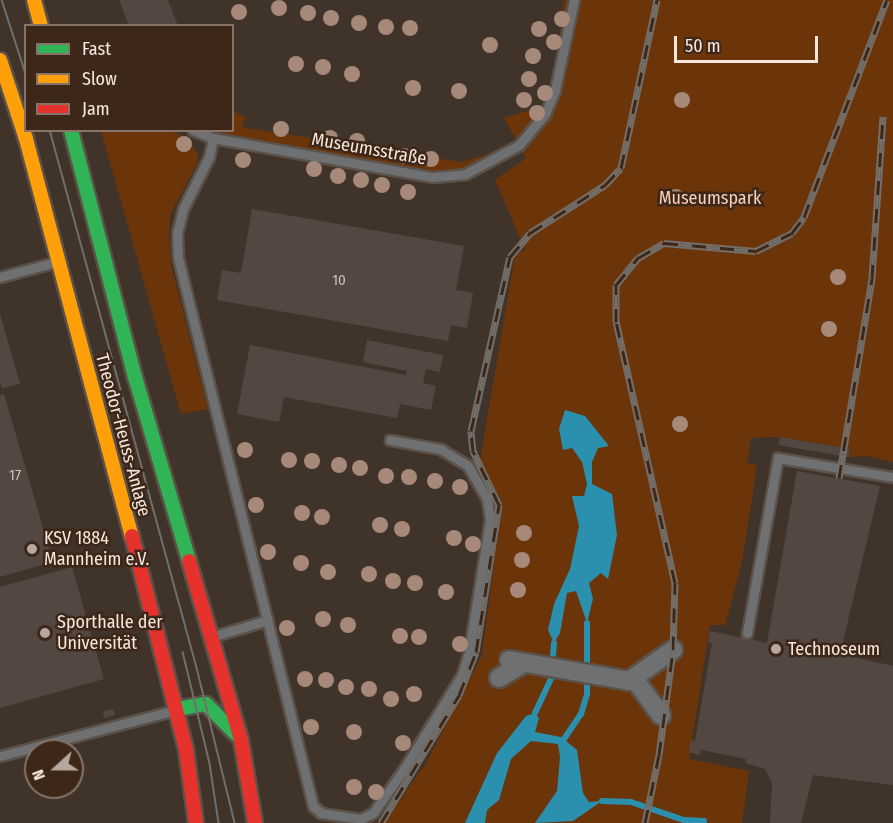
<!DOCTYPE html>
<meta charset="utf-8">
<style>
body{margin:0}
#map{position:relative;width:893px;height:823px;overflow:hidden;background:#40332a;font-family:"Fira Sans Condensed",sans-serif}
div>[style]{position:absolute}
.green>*{inset:0;background:#6b3509}
.water>*{inset:0;background:#2b8fae}
.stream>*{height:6px;margin:-3px;padding:0 3px;transform-origin:3px;border-radius:3px;background:#2b8fae}
.building>*{inset:0;background:#534841;transform-origin:0 0}
.roads{filter:drop-shadow(2px 0 #5b5148) drop-shadow(-2px 0 #5b5148) drop-shadow(0 2px #5b5148) drop-shadow(0 -2px #5b5148)}
.lane>*{height:9px;margin:-4.5px;padding:0 4.5px;transform-origin:4.5px;border-radius:4.5px;background:#6e7071}
.street>*{height:18px;margin:-9px;padding:0 9px;transform-origin:9px;border-radius:9px;background:#6e7071}
.fast>*{height:14px;margin:-7px;padding:0 7px;transform-origin:7px;border-radius:7px;background:#30b455}
.slow>*{height:14px;margin:-7px;padding:0 7px;transform-origin:7px;border-radius:7px;background:#ff9f0a}
.jam>*{height:14px;margin:-7px;padding:0 7px;transform-origin:7px;border-radius:7px;background:#e5322d}
.tram>*{height:1.5px;margin:-0.75px;padding:0 0.75px;transform-origin:0.75px;border-radius:0.75px;background:#726e6a}
.rail>*{height:7px;margin-top:-3.5px;transform-origin:0;background:repeating-linear-gradient(90deg,#3d2719 0 14px,#726e6a 0 28px);box-sizing:border-box;border-block:2px solid #726e6a}
.trees>*{width:16px;height:16px;margin:-8px;border-radius:50%;background:#a68979}
.dots>*{width:16px;height:16px;translate:-50% -50%;box-sizing:border-box;border:3px solid #3d2719;border-radius:50%}
span{translate:-50% -50%;white-space:nowrap;text-align:center;line-height:1.15;-webkit-text-stroke:5px #3d2719;paint-order:stroke}
.number-label{font-size:15px;color:#cdbfb7}
.number-label span{-webkit-text-stroke-width:0}
.street-label{font-size:18px;color:#f6e7de}
.park-label{font-size:18px;color:#f9d0b9}
.poi-label{font-size:18px;color:#f6e7de}
.left{translate:0 -50%;text-align:left}
.legend{position:absolute;left:24px;top:24px;width:210px;height:108px;box-sizing:border-box;background:#3d2719;border:2px solid #877468;margin:0;padding:8px 10px;list-style:none;font-size:18px;color:#f6e7de}
.legend li{display:flex;align-items:center;gap:12px;height:30px}
.legend b{width:30px;border:2px solid #877468}
.north{position:absolute;left:24px;top:739px;width:60px;height:60px;box-sizing:border-box;background:#3d2719;border:2px solid #877468;border-radius:50%;rotate:249deg;font-size:16px;font-weight:700;line-height:24px;text-align:center;color:#f6e7de}
.north::after{content:'';display:block;margin:auto;width:21px;height:27px;background:#b6a89f;clip-path:polygon(50% 0,100% 100%,50% 72%,0 100%)}
.scale{position:absolute;left:674px;top:36px;width:144px;height:27px;box-sizing:border-box;border:3px solid #f6e7de;border-top:0;padding-left:8px;font-size:18px;line-height:21px;white-space:nowrap;color:#f6e7de;-webkit-text-stroke:4px #3d2719;paint-order:stroke}
</style>
<div id="map">
<div class="green">
<i style="clip-path:polygon(564px 0,893px 0,893px 462px,866px 456px,849px 457px,850px 449px,780px 437px,751px 438px,747px 462px,757px 466px,742px 562px,725px 625px,710px 625px,689px 759px,749px 771px,742px 823px,375px 823px,389px 814px,425px 765px,482px 655px,500px 516px,498px 496px,480px 461px,515px 254px,525px 250px,495px 180px,526px 158px,504px 118px,551px 104px)"></i>
<i style="clip-path:polygon(233px 111px,246px 117px,241px 127px,461px 162px,496px 152px,464px 170px,433px 172px,235px 139px,207px 131px,232px 130px)"></i>
<i style="clip-path:polygon(101px 131px,173px 131px,188px 140px,198px 154px,198px 162px,171px 213px,169px 229px,171px 265px,208px 409px,181px 414px)"></i>
</div>
<div class="water">
<i style="clip-path:polygon(565px 410px,585px 416px,609px 446px,598px 448px,592px 462px,592px 484px,612px 494px,617px 535px,608px 579px,601px 573px,589px 583px,593px 599px,587px 623px,576px 591px,567px 593px,560px 633px,554px 643px,548px 630px,554px 604px,570px 569px,579px 526px,572px 496px,584px 496px,587px 484px,582px 462px,572px 448px,563px 450px,559px 429px)"></i>
<i style="clip-path:polygon(535px 713px,539px 718px,535px 732px,561px 737px,577px 750px,583px 793px,589px 802px,602px 801px,573px 821px,535px 823px,557px 791px,560px 757px,558px 744px,531px 741px,511px 759px,499px 800px,487px 810px,485px 823px,465px 823px,497px 753px,526px 716px)"></i>
</div>
<div class="stream">
<i style="left:535px;top:713px;width:38px;rotate:-65deg"></i>
<i style="left:551px;top:678px;width:35px;rotate:-85deg"></i>
<i style="left:564px;top:739px;width:30px;rotate:-56deg"></i>
<i style="left:581px;top:714px;width:21px;rotate:-73deg"></i>
<i style="left:587px;top:694px;width:71px;rotate:-90deg"></i>
<i style="left:602px;top:801px;width:29px;rotate:2deg"></i>
<i style="left:631px;top:802px;width:56px;rotate:18.8deg"></i>
<i style="left:684px;top:820px;width:20px;rotate:3deg"></i>
</div>
<div class="building">
<i style="clip-path:polygon(119px 0,168px 0,178px 26px,129px 26px)"></i>
<i style="clip-path:polygon(252px 209px,464px 246px,456px 290px,473px 293px,467px 328px,451px 325px,448px 341px,217px 300px,222px 270px,241px 273px)"></i>
<i style="clip-path:polygon(0 314px,20px 384px,2px 388px,0 382px)"></i>
<i style="clip-path:polygon(367px 340px,443px 355px,440px 372px,426px 369px,423px 383px,436px 386px,431px 410px,400px 404px,397px 418px,284px 397px,279px 422px,237px 414px,250px 345px,406px 375px,407px 371px,363px 362px)"></i>
<i style="clip-path:polygon(4px 394px,46px 538px,51px 540px,48px 545px,53px 562px,0 577px,0 396px)"></i>
<i style="left:780px;top:437px;width:71px;height:8px;rotate:10deg"></i>
<i style="clip-path:polygon(797px 471px,880px 486px,840px 654px,893px 666px,893px 785px,813px 775px,801px 823px,770px 823px,772px 783px,765px 769px,746px 763px,746px 759px,701px 750px,700px 755px,689px 752px,691px 740px,695px 741px,712px 643px,708px 643px,710px 631px,767px 643px)"></i>
<i style="clip-path:polygon(72px 567px,104px 679px,0 708px,0 587px)"></i>
<i style="clip-path:polygon(113px 709px,115px 715px,104px 718px,103px 711px)"></i>
</div>
<div class="roads">
<div class="lane">
<i style="left:193px;top:130px;width:22px;rotate:22deg"></i>
<i style="left:213px;top:138px;width:223px;rotate:10.1deg"></i>
<i style="left:433px;top:177px;width:32px;rotate:-5deg"></i>
<i style="left:465px;top:174px;width:61px;rotate:-28.2deg"></i>
<i style="left:519px;top:145px;width:40px;rotate:-50deg"></i>
<i style="left:545px;top:114px;width:26px;rotate:-67deg"></i>
<i style="left:555px;top:90px;width:92px;rotate:-78.1deg"></i>
<i style="left:213px;top:138px;width:19px;rotate:102deg"></i>
<i style="left:209px;top:157px;width:58px;rotate:116.6deg"></i>
<i style="left:183px;top:209px;width:25px;rotate:104deg"></i>
<i style="left:177px;top:233px;width:25px;rotate:88deg"></i>
<i style="left:178px;top:258px;width:564px;rotate:76.16deg"></i>
<i style="left:313px;top:806px;width:11px;rotate:41deg"></i>
<i style="left:321px;top:813px;width:40px;rotate:8.5deg"></i>
<i style="left:361px;top:819px;width:13px;rotate:-27deg"></i>
<i style="left:373px;top:813px;width:50px;rotate:-54.7deg"></i>
<i style="left:402px;top:772px;width:114px;rotate:-58.3deg"></i>
<i style="left:462px;top:675px;width:24px;rotate:-73deg"></i>
<i style="left:469px;top:652px;width:135px;rotate:-81deg"></i>
<i style="left:490px;top:519px;width:20px;rotate:-99deg"></i>
<i style="left:487px;top:499px;width:39px;rotate:-120deg"></i>
<i style="left:467px;top:465px;width:31px;rotate:-149deg"></i>
<i style="left:440px;top:449px;width:51px;rotate:-169.8deg"></i>
<i style="left:0;top:277px;width:58px;rotate:-15deg"></i>
<i style="left:747px;top:633px;width:178px;rotate:-80deg"></i>
<i style="left:778px;top:458px;width:117px;rotate:9.4deg"></i>
<i style="left:214px;top:636px;width:56px;rotate:-16.5deg"></i>
<i style="left:0;top:756px;width:181px;rotate:-14.7deg"></i>
</div>
<div class="street">
<i style="left:509px;top:660px;width:122px;rotate:9.9deg"></i>
<i style="left:629px;top:681px;width:54px;rotate:-35.2deg"></i>
<i style="left:499px;top:678px;width:29px;rotate:-31deg"></i>
<i style="left:635px;top:680px;width:44px;rotate:53.4deg"></i>
</div>
<div class="fast">
<i style="left:71px;top:130px;width:255px;rotate:75.5deg"></i>
<i style="left:135px;top:377px;width:192px;rotate:73.6deg"></i>
<i style="left:177px;top:709px;width:29px;rotate:-10deg"></i>
<i style="left:206px;top:704px;width:44px;rotate:45deg"></i>
</div>
<div class="slow">
<i style="left:34px;top:0;width:27px;rotate:75deg"></i>
<i style="left:0;top:60px;width:83px;rotate:71.8deg"></i>
<i style="left:26px;top:139px;width:411px;rotate:75.1deg"></i>
</div>
<div class="jam">
<i style="left:132px;top:536px;width:221px;rotate:75.8deg"></i>
<i style="left:186px;top:750px;width:74px;rotate:82.2deg"></i>
<i style="left:189px;top:561px;width:186px;rotate:73.8deg"></i>
<i style="left:241px;top:740px;width:84px;rotate:80.4deg"></i>
</div>
</div>
<div class="tram">
<i style="left:2px;top:0;width:78px;rotate:72deg"></i>
<i style="left:50px;top:130px;width:558px;rotate:74.72deg"></i>
<i style="left:197px;top:668px;width:160px;rotate:76.2deg"></i>
<i style="left:183px;top:652px;width:115px;rotate:76.4deg"></i>
<i style="left:210px;top:764px;width:60px;rotate:81.3deg"></i>
</div>
<div class="rail">
<i style="left:839px;top:478px;width:203px;rotate:-80.6deg"></i>
<i style="left:872px;top:278px;width:162px;rotate:-86.1deg"></i>
<i style="left:381px;top:823px;width:150px;rotate:-58.6deg"></i>
<i style="left:459px;top:695px;width:46px;rotate:-68.4deg"></i>
<i style="left:476px;top:652px;width:149px;rotate:-81.1deg"></i>
<i style="left:499px;top:505px;width:60px;rotate:-115.7deg"></i>
<i style="left:473px;top:451px;width:20px;rotate:-96deg"></i>
<i style="left:471px;top:431px;width:178px;rotate:-77.4deg"></i>
<i style="left:510px;top:257px;width:31px;rotate:-50deg"></i>
<i style="left:530px;top:233px;width:89px;rotate:-32.6deg"></i>
<i style="left:605px;top:185px;width:23px;rotate:-47deg"></i>
<i style="left:621px;top:168px;width:172px;rotate:-77.9deg"></i>
<i style="left:645px;top:823px;width:69px;rotate:-78.4deg"></i>
<i style="left:659px;top:755px;width:106px;rotate:-82.4deg"></i>
<i style="left:673px;top:650px;width:67px;rotate:-88.3deg"></i>
<i style="left:675px;top:583px;width:268px;rotate:-102.7deg"></i>
<i style="left:616px;top:322px;width:37px;rotate:-90deg"></i>
<i style="left:616px;top:285px;width:35px;rotate:-51deg"></i>
<i style="left:638px;top:258px;width:30px;rotate:-30deg"></i>
<i style="left:664px;top:243px;width:92px;rotate:5deg"></i>
<i style="left:756px;top:251px;width:40px;rotate:-26.6deg"></i>
<i style="left:792px;top:233px;width:20px;rotate:-53deg"></i>
<i style="left:804px;top:217px;width:232px;rotate:-69.1deg"></i>
</div>
<div class="trees">
<i style="left:279px;top:8px"></i>
<i style="left:239px;top:12px"></i>
<i style="left:308px;top:13px"></i>
<i style="left:331px;top:18px"></i>
<i style="left:562px;top:19px"></i>
<i style="left:359px;top:23px"></i>
<i style="left:386px;top:27px"></i>
<i style="left:410px;top:28px"></i>
<i style="left:539px;top:29px"></i>
<i style="left:554px;top:42px"></i>
<i style="left:490px;top:45px"></i>
<i style="left:533px;top:56px"></i>
<i style="left:296px;top:64px"></i>
<i style="left:323px;top:67px"></i>
<i style="left:352px;top:74px"></i>
<i style="left:529px;top:79px"></i>
<i style="left:413px;top:88px"></i>
<i style="left:459px;top:91px"></i>
<i style="left:545px;top:93px"></i>
<i style="left:524px;top:100px"></i>
<i style="left:682px;top:100px"></i>
<i style="left:537px;top:113px"></i>
<i style="left:281px;top:129px"></i>
<i style="left:330px;top:138px"></i>
<i style="left:357px;top:141px"></i>
<i style="left:184px;top:144px"></i>
<i style="left:404px;top:156px"></i>
<i style="left:431px;top:159px"></i>
<i style="left:243px;top:160px"></i>
<i style="left:314px;top:169px"></i>
<i style="left:338px;top:176px"></i>
<i style="left:361px;top:180px"></i>
<i style="left:382px;top:185px"></i>
<i style="left:408px;top:192px"></i>
<i style="left:676px;top:197px"></i>
<i style="left:838px;top:277px"></i>
<i style="left:829px;top:329px"></i>
<i style="left:680px;top:424px"></i>
<i style="left:245px;top:450px"></i>
<i style="left:289px;top:460px"></i>
<i style="left:312px;top:461px"></i>
<i style="left:339px;top:465px"></i>
<i style="left:360px;top:468px"></i>
<i style="left:386px;top:476px"></i>
<i style="left:409px;top:477px"></i>
<i style="left:435px;top:481px"></i>
<i style="left:460px;top:487px"></i>
<i style="left:256px;top:505px"></i>
<i style="left:302px;top:513px"></i>
<i style="left:322px;top:517px"></i>
<i style="left:380px;top:525px"></i>
<i style="left:402px;top:529px"></i>
<i style="left:524px;top:533px"></i>
<i style="left:454px;top:538px"></i>
<i style="left:473px;top:544px"></i>
<i style="left:268px;top:552px"></i>
<i style="left:522px;top:560px"></i>
<i style="left:301px;top:563px"></i>
<i style="left:328px;top:572px"></i>
<i style="left:369px;top:574px"></i>
<i style="left:393px;top:581px"></i>
<i style="left:415px;top:583px"></i>
<i style="left:518px;top:590px"></i>
<i style="left:446px;top:592px"></i>
<i style="left:323px;top:619px"></i>
<i style="left:348px;top:625px"></i>
<i style="left:287px;top:628px"></i>
<i style="left:400px;top:636px"></i>
<i style="left:419px;top:637px"></i>
<i style="left:460px;top:644px"></i>
<i style="left:305px;top:679px"></i>
<i style="left:326px;top:680px"></i>
<i style="left:346px;top:687px"></i>
<i style="left:369px;top:689px"></i>
<i style="left:414px;top:694px"></i>
<i style="left:391px;top:699px"></i>
<i style="left:311px;top:727px"></i>
<i style="left:354px;top:732px"></i>
<i style="left:403px;top:743px"></i>
<i style="left:354px;top:787px"></i>
<i style="left:376px;top:792px"></i>
</div>
<div class="dots">
<i style="left:32px;top:549px;background:#b6a89f"></i>
<i style="left:45px;top:633px;background:#b6a89f"></i>
<i style="left:776px;top:649px;background:#b6a89f"></i>
</div>
<div class="number-label">
<span style="left:339px;top:281px">10</span>
<span style="left:15px;top:476px">17</span>
</div>
<div class="street-label">
<span style="left:369px;top:149px;rotate:10deg">Museumsstraße</span>
<span style="left:123px;top:435px;rotate:75deg">Theodor-Heuss-Anlage</span>
</div>
<div class="park-label">
<span style="left:710px;top:198px">Museumspark</span>
</div>
<div class="poi-label">
<span class="left" style="left:44px;top:549px">KSV 1884<br>Mannheim e.V.</span>
<span class="left" style="left:57px;top:633px">Sporthalle der<br>Universität</span>
<span class="left" style="left:788px;top:649px">Technoseum</span>
</div>
<ul class="legend">
<li><b style="height:8px;background:#30b455"></b>Fast</li>
<li><b style="height:8px;background:#ff9f0a"></b>Slow</li>
<li><b style="height:8px;background:#e5322d"></b>Jam</li>
</ul>
<div class="north">N</div>
<div class="scale">50 m</div>
</div>
